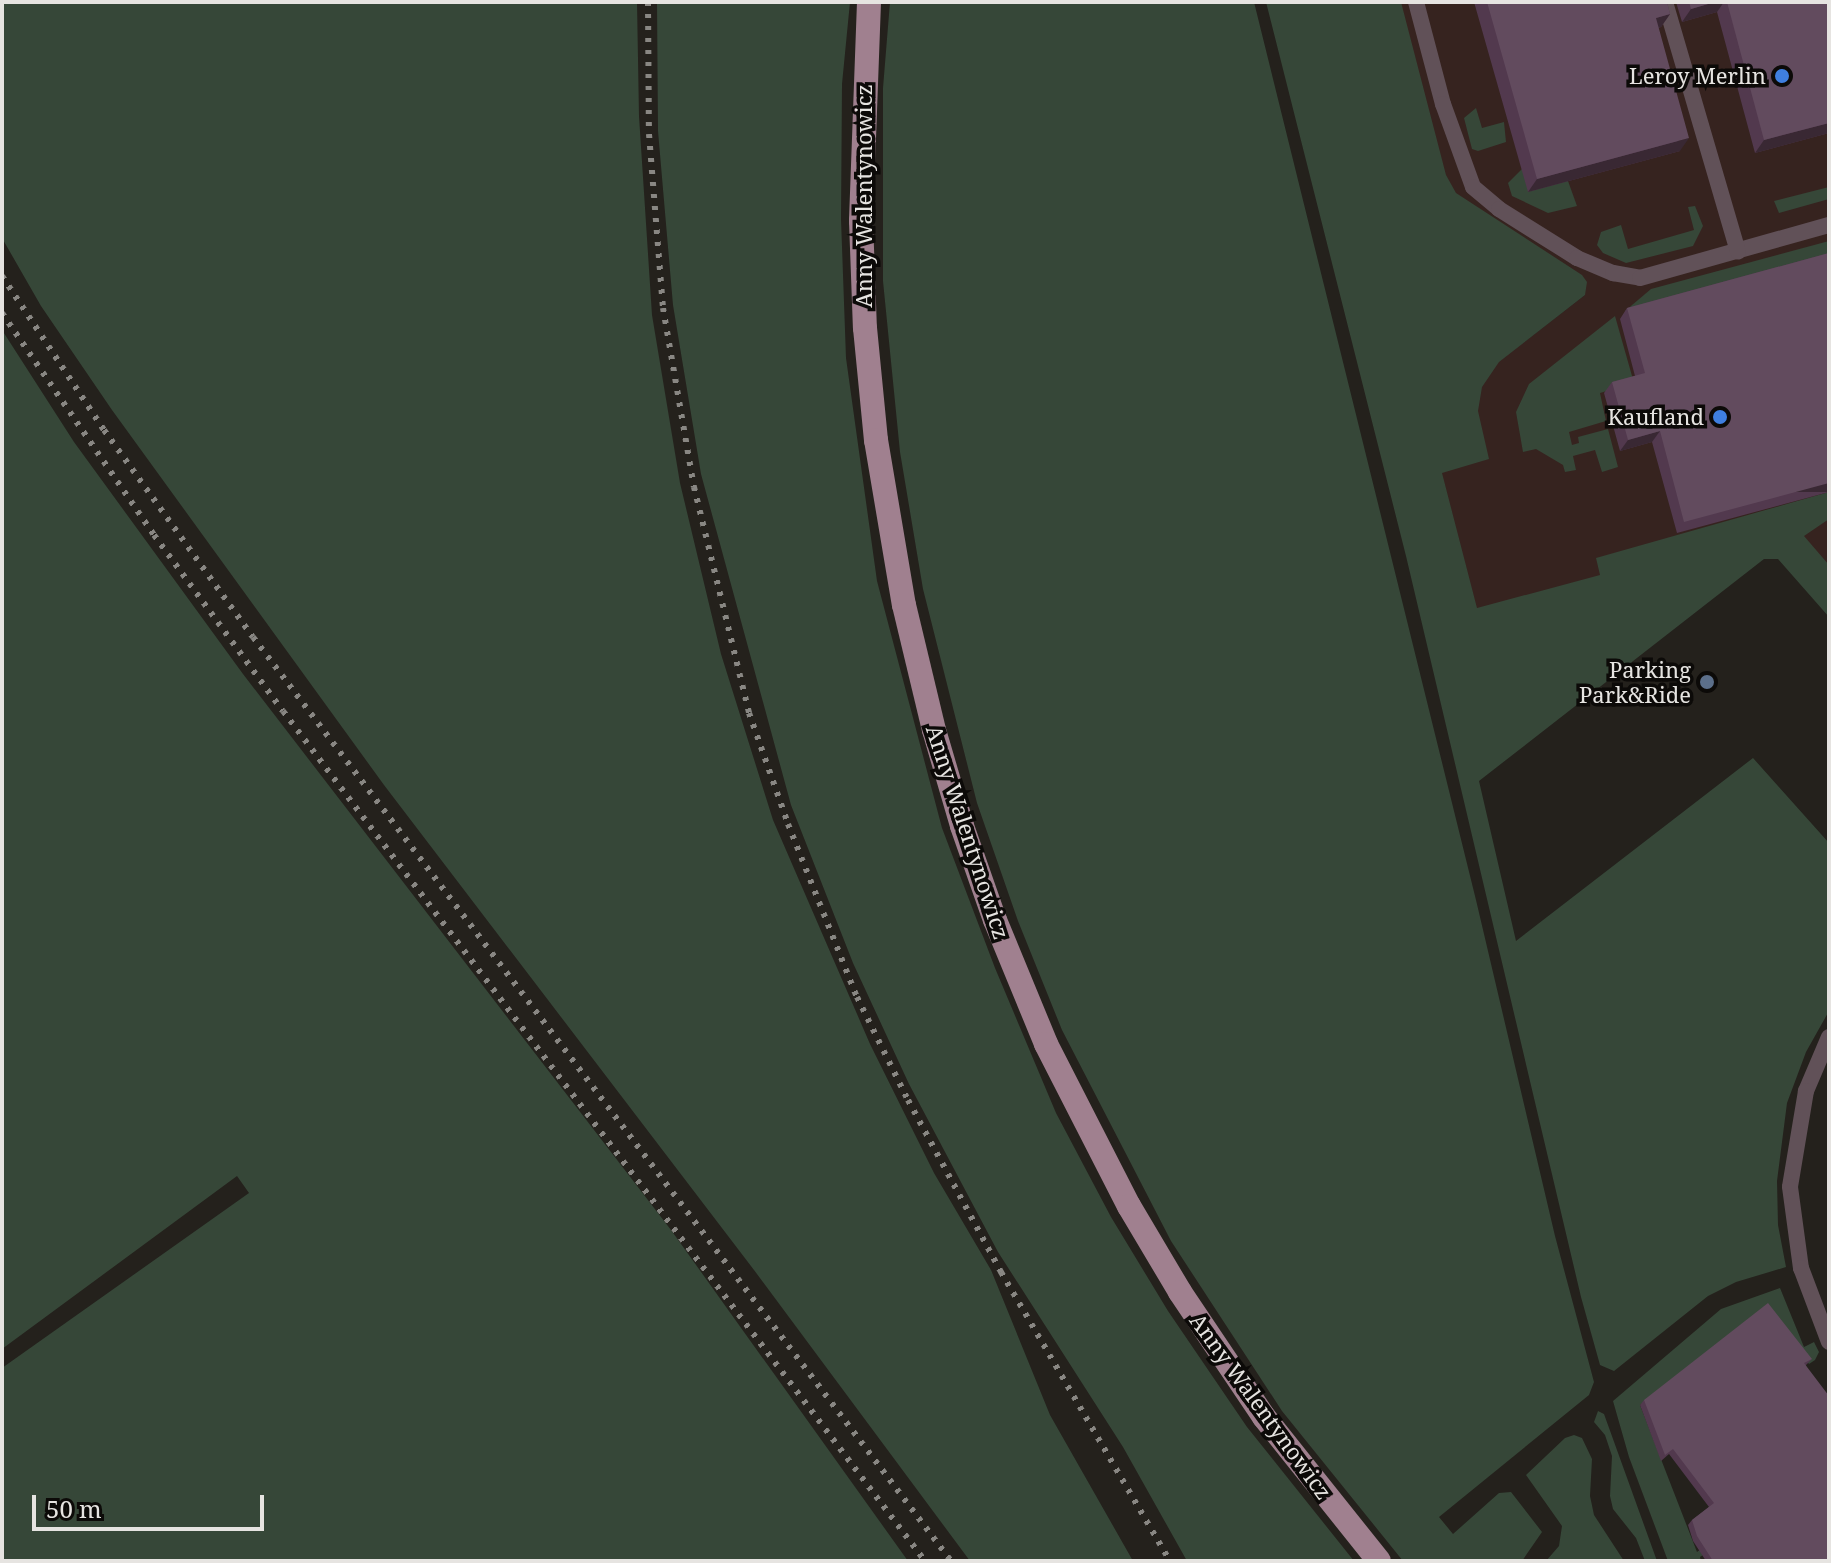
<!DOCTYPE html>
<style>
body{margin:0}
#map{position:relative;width:1831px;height:1563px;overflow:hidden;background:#24211c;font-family:"Noto Serif",serif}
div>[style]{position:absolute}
.commercial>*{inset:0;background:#36231f}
.green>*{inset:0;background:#364738}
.lane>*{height:16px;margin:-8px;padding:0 8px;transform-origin:8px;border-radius:8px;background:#615158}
.primary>*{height:24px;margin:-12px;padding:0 12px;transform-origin:12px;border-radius:12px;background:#a0808f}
.rail>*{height:6px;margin-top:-3px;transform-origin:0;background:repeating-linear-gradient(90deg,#898783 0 4px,transparent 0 12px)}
.wall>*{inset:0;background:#52394e}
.shaded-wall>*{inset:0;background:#392833;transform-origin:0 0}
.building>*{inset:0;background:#624b5e}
.dots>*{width:22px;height:22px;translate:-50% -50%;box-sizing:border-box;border:4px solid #0c0a08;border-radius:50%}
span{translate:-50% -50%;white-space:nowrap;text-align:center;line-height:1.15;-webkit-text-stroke:7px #0c0a08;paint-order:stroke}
.poi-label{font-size:22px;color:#e6e4e1}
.right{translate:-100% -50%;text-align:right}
.street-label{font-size:22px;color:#e6e4e1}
.frame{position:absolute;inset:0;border:4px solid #e6e4e1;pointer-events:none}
.scale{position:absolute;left:32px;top:1495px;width:232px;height:36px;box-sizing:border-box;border:4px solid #e6e4e1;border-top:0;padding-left:10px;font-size:24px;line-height:28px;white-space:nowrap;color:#e6e4e1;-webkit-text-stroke:6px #0c0a08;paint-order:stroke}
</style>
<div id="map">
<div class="commercial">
<i style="clip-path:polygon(1364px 2px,1829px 2px,1829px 586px,1776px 525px,1462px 765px,1387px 448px,1585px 295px,1447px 212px)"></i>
</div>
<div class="green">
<i style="clip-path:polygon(2px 2px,637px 2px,639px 116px,652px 315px,680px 483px,721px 654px,773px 820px,870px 1044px,934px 1173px,991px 1270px,1050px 1415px,1133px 1561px,970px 1561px,754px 1270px,384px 785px,112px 410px,41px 306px,2px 238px)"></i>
<i style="clip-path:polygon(657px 2px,850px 2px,842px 84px,841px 219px,846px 358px,877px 581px,942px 828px,995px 968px,1056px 1113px,1111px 1217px,1168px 1311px,1247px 1427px,1354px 1561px,1187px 1561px,1123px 1447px,998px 1252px,909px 1084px,853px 963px,791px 805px,701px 474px,673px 305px,658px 131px)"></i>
<i style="clip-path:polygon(890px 2px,1254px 2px,1476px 900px,1555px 1236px,1594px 1382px,1589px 1395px,1439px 1517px,1453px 1534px,1499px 1493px,1511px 1492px,1542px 1532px,1522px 1561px,1403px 1561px,1282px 1411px,1171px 1241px,1062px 1030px,1018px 921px,977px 803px,923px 589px,900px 452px,883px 281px,883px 88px)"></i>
<i style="clip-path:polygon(1266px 2px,1401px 2px,1446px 175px,1456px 193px,1582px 275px,1587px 282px,1585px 295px,1499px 362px,1482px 387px,1478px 411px,1489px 459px,1442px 473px,1477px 608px,1600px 575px,1596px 558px,1829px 492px,1829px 519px,1804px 536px,1829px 565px,1829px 617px,1778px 559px,1764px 559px,1479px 781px,1516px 941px,1753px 758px,1829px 843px,1829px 1011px,1806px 1052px,1787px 1103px,1777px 1181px,1778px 1225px,1786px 1267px,1736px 1282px,1708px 1296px,1614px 1371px,1600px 1365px,1581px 1297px,1406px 556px)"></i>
<i style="clip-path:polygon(1476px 108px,1482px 128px,1504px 122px,1506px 142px,1478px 151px,1472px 149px,1464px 118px)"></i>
<i style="clip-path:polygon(1522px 169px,1568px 181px,1577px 206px,1548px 213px,1512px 196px,1508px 183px)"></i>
<i style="clip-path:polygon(1829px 187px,1829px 199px,1779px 213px,1774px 201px)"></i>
<i style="clip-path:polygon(1695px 206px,1703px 226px,1693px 246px,1626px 263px,1603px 253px,1597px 245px,1601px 232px,1621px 225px,1628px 249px,1694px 230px,1688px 207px)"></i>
<i style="clip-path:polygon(1829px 241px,1829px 257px,1625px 311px,1651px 289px)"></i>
<i style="clip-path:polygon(1615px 316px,1634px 383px,1600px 393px,1606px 421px,1569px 432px,1572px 445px,1579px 443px,1578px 437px,1608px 429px,1618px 467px,1602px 472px,1595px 450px,1573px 456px,1576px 470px,1565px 472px,1563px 465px,1536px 449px,1523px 452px,1516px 412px,1529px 384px)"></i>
<i style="clip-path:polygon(2px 330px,74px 442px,243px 674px,671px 1230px,908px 1561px,2px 1561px,2px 1368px,249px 1193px,237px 1176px,2px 1349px)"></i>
<i style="clip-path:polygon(1780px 1288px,1804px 1347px,1814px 1342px,1819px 1352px,1815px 1360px,1809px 1364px,1764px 1308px,1640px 1405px,1697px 1552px,1809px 1468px,1829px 1474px,1700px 1557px,1701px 1561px,1668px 1561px,1629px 1457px,1613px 1401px,1721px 1309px)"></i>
<i style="clip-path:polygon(1598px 1411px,1604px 1414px,1657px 1561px,1645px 1561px,1636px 1538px,1613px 1509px,1610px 1496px,1612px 1456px,1605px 1435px,1594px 1422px)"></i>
<i style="clip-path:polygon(1574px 1435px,1582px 1438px,1592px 1459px,1590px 1496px,1594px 1515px,1624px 1561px,1546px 1561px,1559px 1546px,1562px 1526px,1526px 1475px,1565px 1438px)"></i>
</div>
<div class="lane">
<i style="left:1416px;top:2px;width:106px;rotate:75.2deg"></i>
<i style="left:1443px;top:104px;width:88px;rotate:70.1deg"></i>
<i style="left:1473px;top:187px;width:34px;rotate:40deg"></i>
<i style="left:1499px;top:209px;width:92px;rotate:32.1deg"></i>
<i style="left:1577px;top:258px;width:39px;rotate:23deg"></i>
<i style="left:1613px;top:273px;width:27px;rotate:10deg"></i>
<i style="left:1640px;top:278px;width:196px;rotate:-15.7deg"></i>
<i style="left:1665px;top:2px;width:260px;rotate:73.7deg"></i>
<i style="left:1829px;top:1037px;width:59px;rotate:113.1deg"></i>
<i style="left:1806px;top:1091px;width:97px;rotate:99.5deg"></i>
<i style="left:1790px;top:1187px;width:82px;rotate:82.3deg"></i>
<i style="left:1801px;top:1268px;width:79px;rotate:69.3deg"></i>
</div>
<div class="primary">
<i style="left:869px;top:2px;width:219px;rotate:92.1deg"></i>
<i style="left:861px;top:221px;width:107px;rotate:87.9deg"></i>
<i style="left:865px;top:328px;width:113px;rotate:84.4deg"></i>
<i style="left:876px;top:440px;width:167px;rotate:80.4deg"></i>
<i style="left:904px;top:605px;width:129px;rotate:76.5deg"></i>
<i style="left:934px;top:730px;width:100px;rotate:73.7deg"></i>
<i style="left:962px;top:826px;width:100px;rotate:70.7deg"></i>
<i style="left:995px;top:920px;width:134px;rotate:67.6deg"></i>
<i style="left:1046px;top:1044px;width:182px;rotate:62.9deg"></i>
<i style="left:1129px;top:1206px;width:100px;rotate:59.3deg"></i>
<i style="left:1180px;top:1292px;width:151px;rotate:56.1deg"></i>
<i style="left:1264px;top:1417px;width:184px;rotate:51.4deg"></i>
</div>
<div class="rail">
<i style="left:648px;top:2px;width:132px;rotate:89.6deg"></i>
<i style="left:649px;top:134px;width:175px;rotate:85.4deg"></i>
<i style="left:663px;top:308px;width:182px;rotate:80.2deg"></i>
<i style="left:694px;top:487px;width:233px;rotate:76.3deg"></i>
<i style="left:749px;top:713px;width:118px;rotate:70.6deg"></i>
<i style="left:788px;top:824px;width:186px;rotate:68.3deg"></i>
<i style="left:857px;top:997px;width:115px;rotate:63.7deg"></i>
<i style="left:908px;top:1100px;width:196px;rotate:61.6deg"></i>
<i style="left:1001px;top:1272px;width:335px;rotate:59.7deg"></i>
<i style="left:2px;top:276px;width:185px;rotate:56.5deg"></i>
<i style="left:104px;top:430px;width:255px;rotate:54.3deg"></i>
<i style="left:253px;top:637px;width:1158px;rotate:52.93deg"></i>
<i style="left:2px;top:313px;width:269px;rotate:55.6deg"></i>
<i style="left:154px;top:535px;width:218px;rotate:53.8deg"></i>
<i style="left:283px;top:711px;width:1065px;rotate:52.94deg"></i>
</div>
<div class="wall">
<i style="clip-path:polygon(1474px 2px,1667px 2px,1670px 14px,1661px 27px,1658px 28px,1680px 151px,1528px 192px)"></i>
<i style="clip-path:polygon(1676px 2px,1829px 2px,1829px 133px,1755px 153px,1717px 12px,1682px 22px)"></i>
<i style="clip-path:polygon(1829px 253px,1829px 492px,1677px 533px,1652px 442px,1620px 451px,1604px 393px,1612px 382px,1635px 376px,1620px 319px,1627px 308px)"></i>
<i style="clip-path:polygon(1812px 1359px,1806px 1365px,1829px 1561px,1706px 1561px,1693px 1541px,1688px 1525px,1692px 1520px,1709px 1507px,1669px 1454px,1661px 1461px,1640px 1405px,1644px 1400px)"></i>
</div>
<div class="shaded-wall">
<i style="clip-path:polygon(1715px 2px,1724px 2px,1717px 12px,1682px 22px,1691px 9px)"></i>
<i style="clip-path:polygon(1670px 14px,1661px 27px,1646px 31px,1656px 18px)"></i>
<i style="clip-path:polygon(1829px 123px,1829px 133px,1755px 153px,1764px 140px)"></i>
<i style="clip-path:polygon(1689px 138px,1680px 151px,1528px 192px,1537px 179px)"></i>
<i style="clip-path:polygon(1660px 431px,1652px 442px,1620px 451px,1628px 440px)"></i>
<i style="left:1829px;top:483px;width:9px;height:150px;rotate:90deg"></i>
</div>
<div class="building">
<i style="clip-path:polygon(1487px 2px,1667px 2px,1670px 14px,1656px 18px,1689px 138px,1537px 179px)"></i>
<i style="clip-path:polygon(1689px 2px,1715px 2px,1691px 9px)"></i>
<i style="clip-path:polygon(1727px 2px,1829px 2px,1829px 123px,1764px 140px)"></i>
<i style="clip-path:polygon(1829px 253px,1829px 483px,1684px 522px,1660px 431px,1628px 440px,1612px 382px,1645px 373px,1627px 308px)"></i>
<i style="clip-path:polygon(1768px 1303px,1812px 1359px,1804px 1363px,1829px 1396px,1829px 1561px,1713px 1561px,1697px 1536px,1692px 1520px,1714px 1503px,1673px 1449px,1665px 1455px,1644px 1400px)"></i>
</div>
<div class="dots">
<i style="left:1782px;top:76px;background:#3f7fe0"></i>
<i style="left:1720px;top:417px;background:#3f7fe0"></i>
<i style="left:1707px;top:682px;background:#5c6f8a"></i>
</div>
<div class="poi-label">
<span class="right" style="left:1766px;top:76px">Leroy Merlin</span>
<span class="right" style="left:1704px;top:417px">Kaufland</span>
<span class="right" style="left:1691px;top:682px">Parking<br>Park&amp;Ride</span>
</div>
<div class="street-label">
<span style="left:864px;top:196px;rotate:-90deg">Anny Walentynowicz</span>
<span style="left:968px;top:832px;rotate:72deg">Anny Walentynowicz</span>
<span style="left:1261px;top:1406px;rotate:54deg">Anny Walentynowicz</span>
</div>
<div class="frame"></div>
<div class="scale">50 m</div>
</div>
